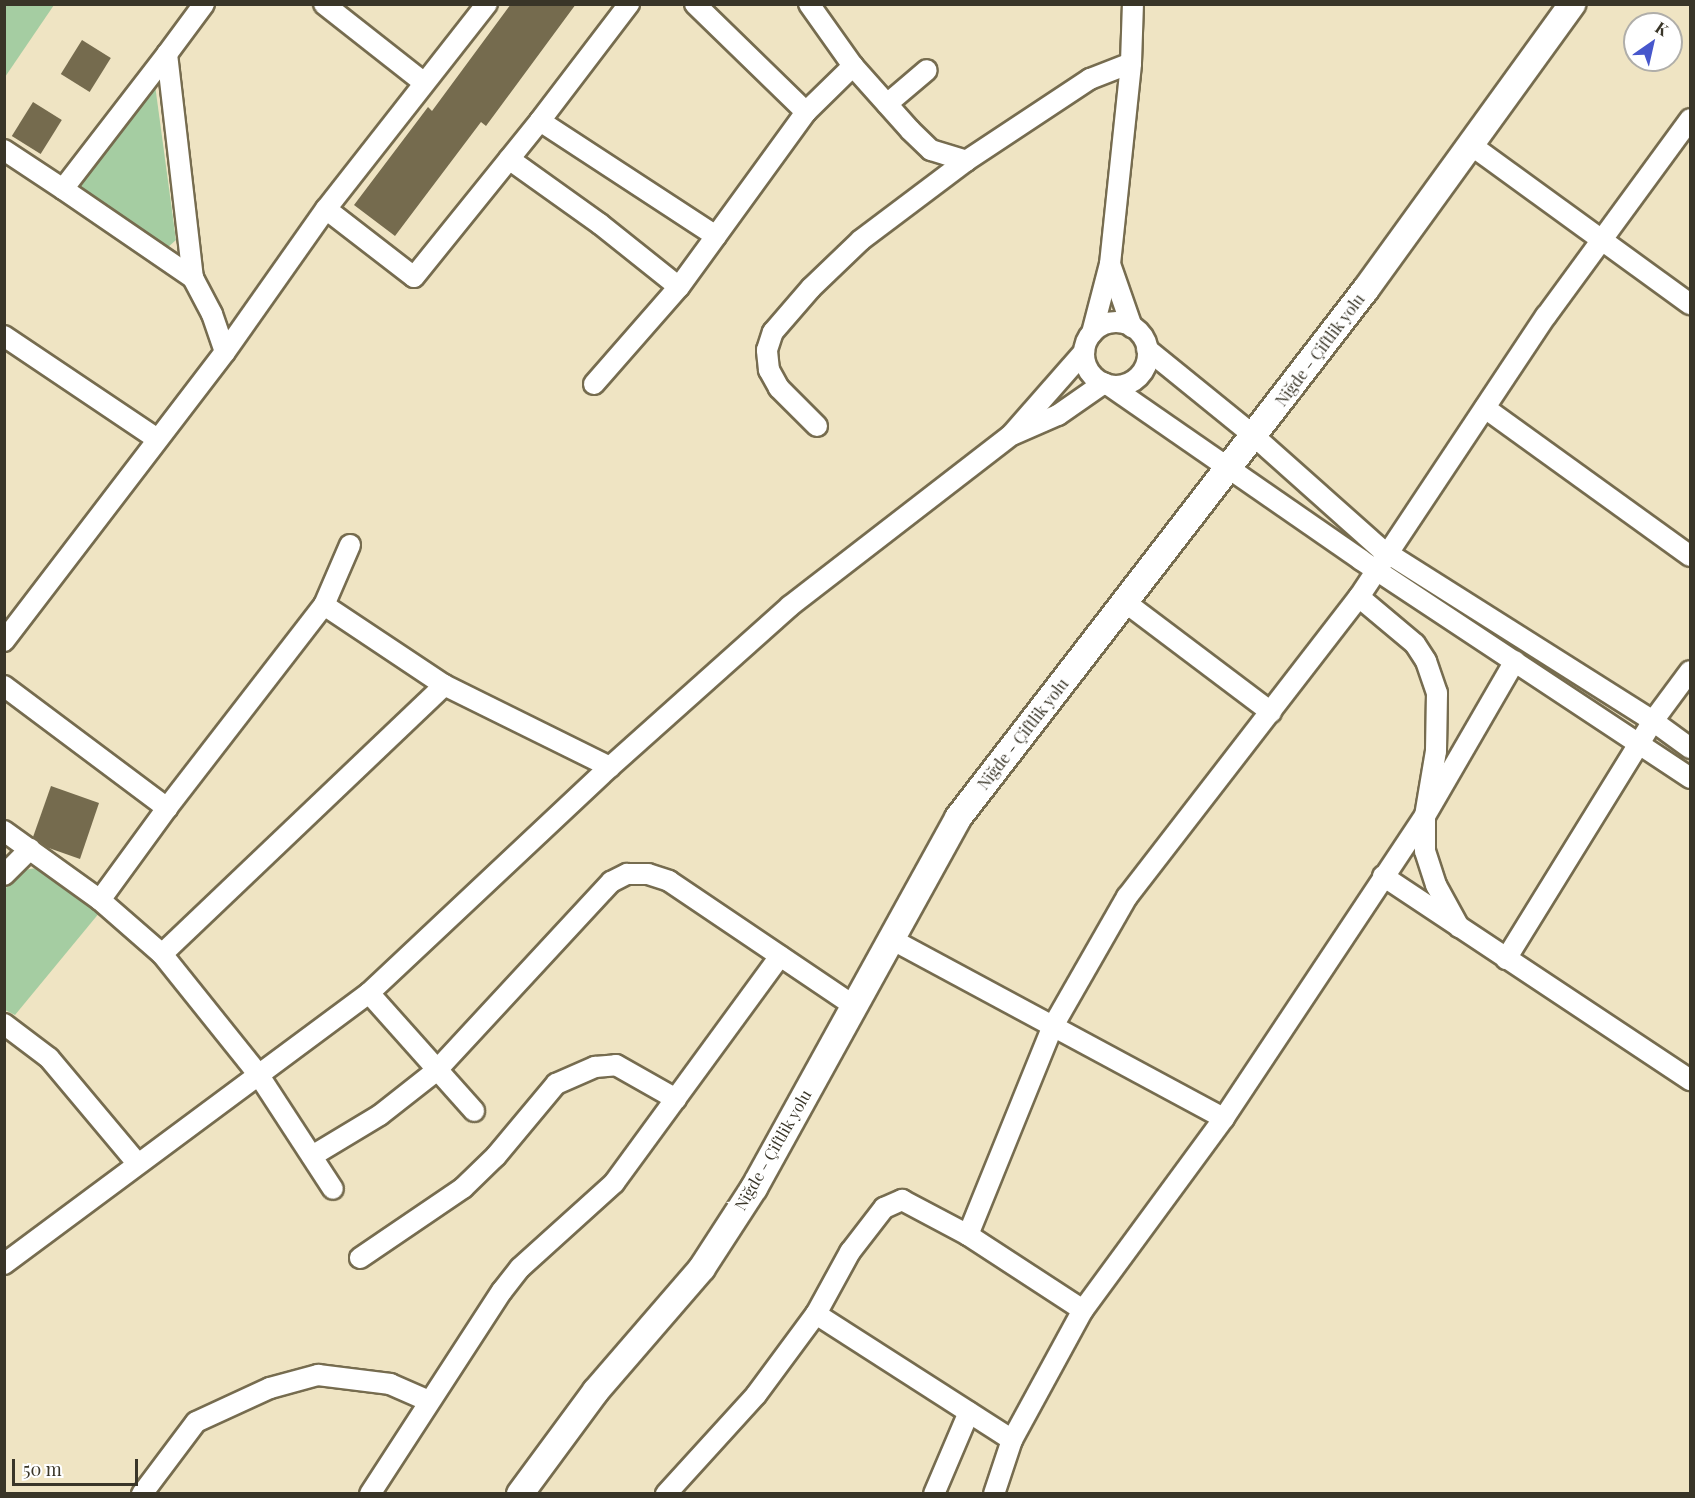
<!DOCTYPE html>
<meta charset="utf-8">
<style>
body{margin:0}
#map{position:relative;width:1695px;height:1498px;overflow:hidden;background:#efe4c3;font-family:"Playfair Display",serif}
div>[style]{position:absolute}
.green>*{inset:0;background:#a5cda2}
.building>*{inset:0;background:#756b4e;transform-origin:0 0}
.roads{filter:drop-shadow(2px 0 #766c4f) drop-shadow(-2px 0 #766c4f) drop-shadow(0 2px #766c4f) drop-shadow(0 -2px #766c4f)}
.minor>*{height:20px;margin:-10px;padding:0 10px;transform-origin:10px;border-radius:10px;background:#fff}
.minor>.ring{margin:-10px;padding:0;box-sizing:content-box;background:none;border:20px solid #fff;border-radius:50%}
.major>*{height:26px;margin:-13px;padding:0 13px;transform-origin:13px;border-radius:13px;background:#fff}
span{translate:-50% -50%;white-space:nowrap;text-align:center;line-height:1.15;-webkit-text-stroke:6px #fff;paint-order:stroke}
.street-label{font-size:16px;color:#393528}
.frame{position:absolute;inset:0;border:6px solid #393528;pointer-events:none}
.north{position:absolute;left:1623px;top:12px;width:60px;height:60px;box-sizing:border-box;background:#fff;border:2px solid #b0aea9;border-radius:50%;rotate:34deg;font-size:16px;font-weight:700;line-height:24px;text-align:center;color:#393528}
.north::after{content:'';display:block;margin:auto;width:21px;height:27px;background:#4757cc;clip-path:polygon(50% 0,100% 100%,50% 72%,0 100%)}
.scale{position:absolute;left:12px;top:1459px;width:126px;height:27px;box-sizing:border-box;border:3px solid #393528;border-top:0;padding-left:8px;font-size:18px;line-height:21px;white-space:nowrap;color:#393528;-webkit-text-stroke:4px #fff;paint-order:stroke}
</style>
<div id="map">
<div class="green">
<i style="clip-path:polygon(5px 4px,54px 5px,5px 77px,4px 5px)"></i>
<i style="clip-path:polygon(155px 85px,176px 240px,167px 248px,75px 186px)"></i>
<i style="clip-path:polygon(37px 868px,100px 912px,15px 1015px,5px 1010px,5px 889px,23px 870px)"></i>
</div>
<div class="building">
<i style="clip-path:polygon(511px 4px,576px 4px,486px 126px,481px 122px,395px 236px,354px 205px,428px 107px,432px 111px)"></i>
<i style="left:82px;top:40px;width:34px;height:40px;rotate:32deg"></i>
<i style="left:33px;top:102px;width:34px;height:40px;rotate:32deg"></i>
<i style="clip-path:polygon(51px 786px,99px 803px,80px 859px,46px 847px,33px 837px)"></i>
</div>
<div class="roads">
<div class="minor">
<i style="left:204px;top:4px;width:62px;rotate:126.5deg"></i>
<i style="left:167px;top:54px;width:226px;rotate:83.4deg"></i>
<i style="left:193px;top:278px;width:41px;rotate:62.2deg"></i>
<i style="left:212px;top:314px;width:40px;rotate:71.1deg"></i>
<i style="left:324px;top:4px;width:126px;rotate:38.2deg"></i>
<i style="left:629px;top:4px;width:147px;rotate:127.3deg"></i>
<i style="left:540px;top:121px;width:210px;rotate:33.2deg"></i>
<i style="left:716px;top:236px;width:153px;rotate:-54deg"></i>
<i style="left:806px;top:112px;width:66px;rotate:-44.4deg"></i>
<i style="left:695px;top:4px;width:155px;rotate:44.2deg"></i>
<i style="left:809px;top:4px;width:76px;rotate:54.6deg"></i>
<i style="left:853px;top:66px;width:86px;rotate:48.3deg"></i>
<i style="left:910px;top:130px;width:29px;rotate:44deg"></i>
<i style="left:931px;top:150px;width:37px;rotate:17deg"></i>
<i style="left:167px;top:54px;width:170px;rotate:127.6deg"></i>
<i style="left:63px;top:189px;width:158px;rotate:34.4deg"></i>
<i style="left:887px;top:104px;width:52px;rotate:-40.4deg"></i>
<i style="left:1471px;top:145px;width:271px;rotate:36deg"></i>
<i style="left:4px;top:150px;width:71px;rotate:33.5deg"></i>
<i style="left:509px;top:159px;width:112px;rotate:35.5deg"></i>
<i style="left:600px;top:224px;width:101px;rotate:38.6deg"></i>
<i style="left:326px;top:209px;width:111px;rotate:37.7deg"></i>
<i style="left:414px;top:277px;width:201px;rotate:-51.1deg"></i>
<i style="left:1110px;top:264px;width:67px;rotate:70.8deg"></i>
<i class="ring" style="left:1084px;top:322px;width:44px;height:44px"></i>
<i style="left:1092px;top:333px;width:71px;rotate:-75.4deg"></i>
<i style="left:1110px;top:264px;width:202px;rotate:-84deg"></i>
<i style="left:1131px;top:63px;width:59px;rotate:-88.1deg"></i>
<i style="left:4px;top:336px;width:184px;rotate:33.9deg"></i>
<i style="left:1147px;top:349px;width:138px;rotate:39.1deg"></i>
<i style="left:1254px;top:436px;width:170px;rotate:41.7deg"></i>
<i style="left:1381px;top:549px;width:322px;rotate:32.3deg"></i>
<i style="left:1653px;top:721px;width:46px;rotate:36.1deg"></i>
<i style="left:594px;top:384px;width:129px;rotate:-48.8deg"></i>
<i style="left:679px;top:287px;width:63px;rotate:-54deg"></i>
<i style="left:1110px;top:386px;width:305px;rotate:34.7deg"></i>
<i style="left:1361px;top:560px;width:395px;rotate:33.5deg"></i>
<i style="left:1485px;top:408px;width:253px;rotate:35.8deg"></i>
<i style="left:817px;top:426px;width:54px;rotate:-135deg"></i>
<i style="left:779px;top:388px;width:21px;rotate:-119deg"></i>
<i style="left:769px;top:370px;width:20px;rotate:-96deg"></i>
<i style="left:767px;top:350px;width:19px;rotate:-72deg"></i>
<i style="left:773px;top:332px;width:58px;rotate:-49.2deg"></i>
<i style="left:811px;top:288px;width:69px;rotate:-43.8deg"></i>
<i style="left:861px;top:240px;width:131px;rotate:-37deg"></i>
<i style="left:966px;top:161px;width:149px;rotate:-33.5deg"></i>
<i style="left:1090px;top:79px;width:44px;rotate:-21.3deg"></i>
<i style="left:1014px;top:434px;width:48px;rotate:-23.4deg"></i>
<i style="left:1058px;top:415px;width:56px;rotate:-34.8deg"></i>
<i style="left:350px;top:545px;width:65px;rotate:113.4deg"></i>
<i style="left:324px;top:605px;width:144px;rotate:33.7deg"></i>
<i style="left:444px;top:685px;width:185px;rotate:26.3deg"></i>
<i style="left:1359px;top:597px;width:73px;rotate:40deg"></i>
<i style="left:1415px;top:644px;width:20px;rotate:57deg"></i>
<i style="left:1426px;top:661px;width:34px;rotate:71deg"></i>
<i style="left:1437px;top:693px;width:58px;rotate:91deg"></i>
<i style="left:1436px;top:751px;width:66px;rotate:99.6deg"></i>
<i style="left:1425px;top:816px;width:35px;rotate:90deg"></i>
<i style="left:1425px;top:851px;width:36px;rotate:72deg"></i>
<i style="left:1436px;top:885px;width:48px;rotate:61.3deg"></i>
<i style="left:1125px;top:602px;width:183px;rotate:37deg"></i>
<i style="left:4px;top:641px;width:364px;rotate:-52.6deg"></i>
<i style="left:225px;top:352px;width:175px;rotate:-54.8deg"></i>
<i style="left:326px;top:209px;width:261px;rotate:-51.9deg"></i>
<i style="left:4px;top:686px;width:204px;rotate:36.8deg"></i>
<i style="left:4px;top:831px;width:118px;rotate:35.7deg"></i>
<i style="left:100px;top:900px;width:114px;rotate:-53.9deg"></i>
<i style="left:167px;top:808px;width:257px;rotate:-52.3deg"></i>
<i style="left:4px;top:875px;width:37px;rotate:-45deg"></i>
<i style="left:1383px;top:876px;width:369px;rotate:33.6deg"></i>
<i style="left:100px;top:900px;width:82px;rotate:41.1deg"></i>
<i style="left:162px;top:954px;width:154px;rotate:51.3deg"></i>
<i style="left:258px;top:1074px;width:137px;rotate:56.9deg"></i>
<i style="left:891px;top:939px;width:378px;rotate:28.3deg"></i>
<i style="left:162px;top:954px;width:390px;rotate:-43.6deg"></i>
<i style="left:1506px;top:959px;width:280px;rotate:-58.3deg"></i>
<i style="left:1653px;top:721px;width:62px;rotate:-53.5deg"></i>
<i style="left:369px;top:993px;width:158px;rotate:48.3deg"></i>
<i style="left:4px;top:1024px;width:56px;rotate:37.1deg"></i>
<i style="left:49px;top:1058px;width:137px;rotate:50deg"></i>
<i style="left:312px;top:1156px;width:79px;rotate:-31.1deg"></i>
<i style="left:380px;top:1115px;width:71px;rotate:-38.2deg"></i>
<i style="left:436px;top:1071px;width:258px;rotate:-47.2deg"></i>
<i style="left:611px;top:882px;width:18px;rotate:-27deg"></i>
<i style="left:627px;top:874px;width:21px"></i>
<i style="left:648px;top:874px;width:22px;rotate:18deg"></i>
<i style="left:669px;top:881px;width:223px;rotate:34deg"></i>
<i style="left:968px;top:1235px;width:226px;rotate:-67.9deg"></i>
<i style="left:1053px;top:1026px;width:149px;rotate:-60.2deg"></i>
<i style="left:1127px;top:897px;width:379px;rotate:-52.3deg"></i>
<i style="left:1359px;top:597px;width:338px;rotate:-56.4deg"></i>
<i style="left:1546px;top:316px;width:244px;rotate:-53.8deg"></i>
<i style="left:360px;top:1258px;width:125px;rotate:-34.2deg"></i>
<i style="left:463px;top:1188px;width:46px;rotate:-44.1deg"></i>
<i style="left:496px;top:1156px;width:94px;rotate:-50.2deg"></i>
<i style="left:556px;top:1084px;width:43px;rotate:-23.6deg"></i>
<i style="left:595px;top:1067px;width:21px;rotate:-5deg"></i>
<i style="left:616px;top:1065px;width:69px;rotate:29.5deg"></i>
<i style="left:4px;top:1264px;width:455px;rotate:-36.6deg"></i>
<i style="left:369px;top:993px;width:330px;rotate:-43.2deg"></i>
<i style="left:610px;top:767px;width:241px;rotate:-41.8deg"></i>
<i style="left:790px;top:606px;width:279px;rotate:-37.7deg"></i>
<i style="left:1011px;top:435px;width:111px;rotate:-48.7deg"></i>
<i style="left:816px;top:1314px;width:233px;rotate:32.7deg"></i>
<i style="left:142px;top:1494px;width:90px;rotate:-53.1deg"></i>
<i style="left:196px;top:1422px;width:81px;rotate:-24.7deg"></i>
<i style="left:270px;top:1388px;width:50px;rotate:-15.2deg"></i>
<i style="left:318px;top:1375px;width:73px;rotate:7.1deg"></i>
<i style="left:390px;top:1384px;width:43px;rotate:23.6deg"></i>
<i style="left:370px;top:1494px;width:242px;rotate:-57deg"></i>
<i style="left:502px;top:1291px;width:29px;rotate:-52deg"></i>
<i style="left:520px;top:1268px;width:127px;rotate:-42.1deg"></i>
<i style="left:614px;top:1183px;width:281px;rotate:-53.8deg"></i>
<i style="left:666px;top:1494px;width:134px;rotate:-47.7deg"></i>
<i style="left:756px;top:1395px;width:101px;rotate:-53.5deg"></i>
<i style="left:816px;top:1314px;width:71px;rotate:-61.3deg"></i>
<i style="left:850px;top:1252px;width:56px;rotate:-52.3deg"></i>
<i style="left:884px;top:1208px;width:20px;rotate:-24deg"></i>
<i style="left:902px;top:1200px;width:75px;rotate:27.9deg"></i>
<i style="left:968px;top:1235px;width:137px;rotate:33.1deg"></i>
<i style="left:934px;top:1494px;width:89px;rotate:-66.9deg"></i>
<i style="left:994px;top:1494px;width:57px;rotate:-71.6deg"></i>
<i style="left:1012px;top:1440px;width:148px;rotate:-61.4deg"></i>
<i style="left:1083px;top:1310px;width:238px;rotate:-53.7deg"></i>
<i style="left:1224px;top:1118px;width:363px;rotate:-56.4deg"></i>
<i style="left:1425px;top:816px;width:179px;rotate:-59.9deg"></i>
</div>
<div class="major">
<i style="left:520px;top:1494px;width:128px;rotate:-53.6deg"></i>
<i style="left:596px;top:1391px;width:162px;rotate:-49.2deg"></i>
<i style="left:702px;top:1268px;width:95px;rotate:-57deg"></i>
<i style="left:754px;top:1188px;width:423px;rotate:-61.1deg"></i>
<i style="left:958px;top:818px;width:668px;rotate:-52.36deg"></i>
<i style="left:1366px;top:289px;width:352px;rotate:-54.1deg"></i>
</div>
</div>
<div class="street-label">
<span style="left:1320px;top:350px;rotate:-53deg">Niğde - Çiftlik yolu</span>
<span style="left:1023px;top:734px;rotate:-52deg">Niğde - Çiftlik yolu</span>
<span style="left:773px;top:1150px;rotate:-60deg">Niğde - Çiftlik yolu</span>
</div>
<div class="frame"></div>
<div class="north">K</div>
<div class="scale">50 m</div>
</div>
